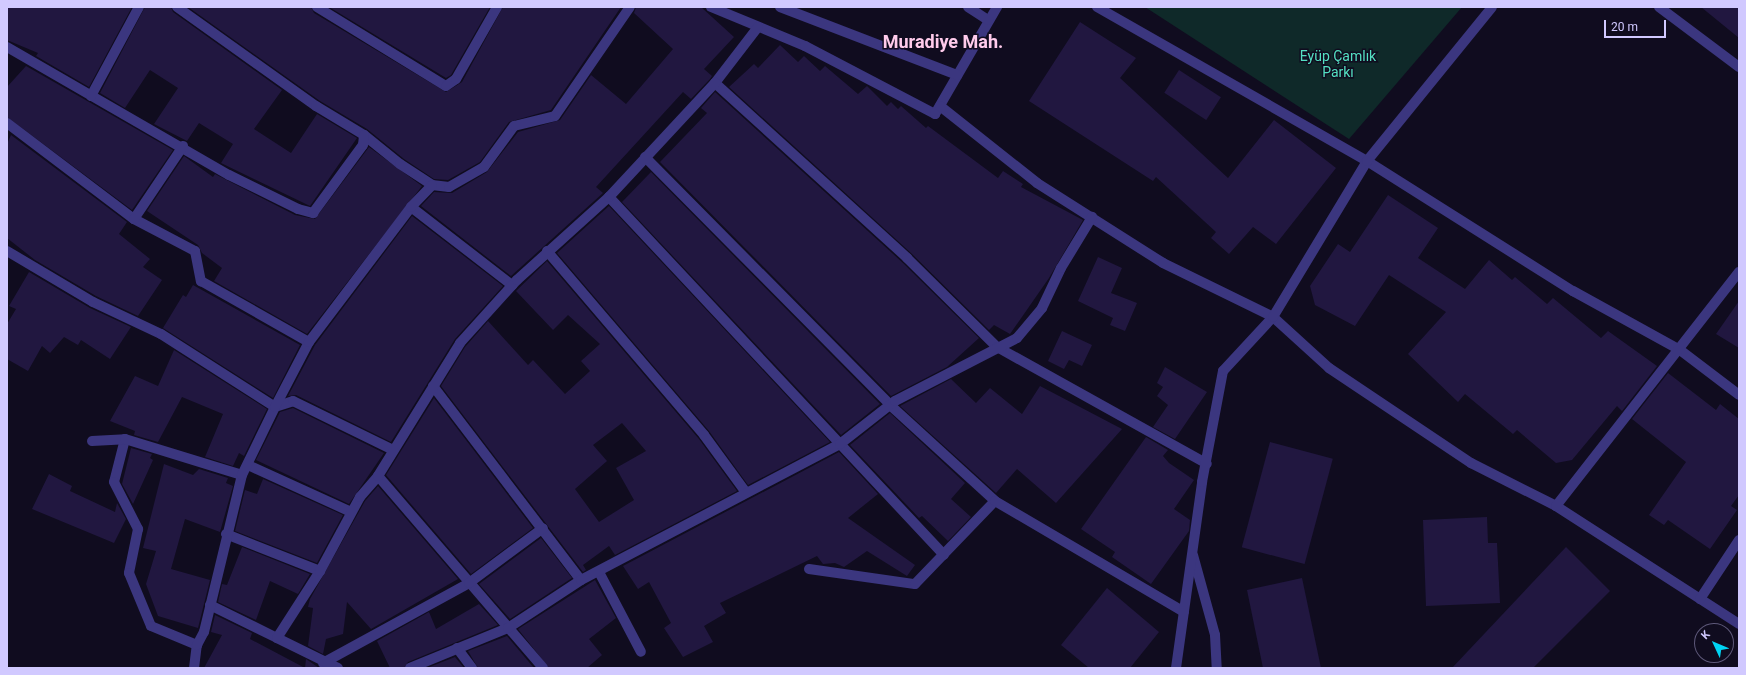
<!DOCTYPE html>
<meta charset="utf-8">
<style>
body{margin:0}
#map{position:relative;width:1746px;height:675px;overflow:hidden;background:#100c1f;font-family:Roboto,sans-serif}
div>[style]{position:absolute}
.green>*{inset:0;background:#0f2929}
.building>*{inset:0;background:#211740;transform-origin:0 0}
.minor>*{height:10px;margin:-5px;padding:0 5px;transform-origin:5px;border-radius:5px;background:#3b367f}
span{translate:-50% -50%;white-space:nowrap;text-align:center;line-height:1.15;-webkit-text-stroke:3px #100c1f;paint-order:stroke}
.park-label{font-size:14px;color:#54e0c2}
.district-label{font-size:18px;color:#ffcbeb;font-weight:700}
.frame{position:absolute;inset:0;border:8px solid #d1c9ff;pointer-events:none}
.north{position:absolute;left:1694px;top:623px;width:40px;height:40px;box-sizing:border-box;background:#100c1f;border:1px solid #5d5879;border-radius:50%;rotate:314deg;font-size:11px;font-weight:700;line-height:16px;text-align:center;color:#d1c9ff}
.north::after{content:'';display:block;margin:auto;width:14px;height:18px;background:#00d4f4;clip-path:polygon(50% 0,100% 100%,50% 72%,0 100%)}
.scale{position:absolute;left:1604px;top:20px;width:62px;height:18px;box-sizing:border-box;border:2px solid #d1c9ff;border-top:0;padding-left:5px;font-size:12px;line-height:14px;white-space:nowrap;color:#d1c9ff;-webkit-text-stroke:3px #100c1f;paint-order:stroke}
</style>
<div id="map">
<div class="green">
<i style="clip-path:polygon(1145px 7px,1462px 7px,1349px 139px)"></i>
</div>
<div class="building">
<i style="clip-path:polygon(7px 7px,132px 7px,89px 87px,36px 56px,38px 53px,7px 40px)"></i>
<i style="clip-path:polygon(145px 7px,171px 7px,173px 12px,282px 90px,254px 129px,291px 153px,317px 114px,357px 138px,310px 206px,221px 163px,233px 144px,199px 123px,187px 141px,154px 124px,178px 88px,150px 70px,125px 108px,100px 93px)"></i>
<i style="clip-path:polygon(188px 7px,311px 7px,314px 13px,446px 92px,462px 82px,503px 7px,621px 7px,551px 110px,509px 122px,480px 162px,448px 180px,434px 179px,404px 159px,367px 129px,320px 101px)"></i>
<i style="clip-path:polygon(329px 7px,490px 7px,451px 75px,446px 78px)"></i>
<i style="clip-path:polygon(636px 7px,701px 7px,734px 37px,704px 69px,712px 76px,710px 79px,691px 99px,683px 92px,596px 187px,603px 193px,511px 276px,421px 206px,434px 192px,452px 193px,487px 172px,518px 132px,560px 120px,591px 75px,626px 104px,673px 49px,634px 13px)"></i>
<i style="clip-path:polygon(1701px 7px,1739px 7px,1739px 38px)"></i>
<i style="clip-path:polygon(1080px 22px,1136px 58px,1120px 78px,1228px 178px,1274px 120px,1336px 168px,1276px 244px,1253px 227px,1229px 254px,1211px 238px,1216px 232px,1156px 177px,1153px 181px,1029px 101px)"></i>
<i style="clip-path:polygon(780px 45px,798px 62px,804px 56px,820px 71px,825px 66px,858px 94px,867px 86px,887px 106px,891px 102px,898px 109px,901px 106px,926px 128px,928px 126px,998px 178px,1003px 171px,1023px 184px,1021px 187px,1083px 220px,1049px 278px,1010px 334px,994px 325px,989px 330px,911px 253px,729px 87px,754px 64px,758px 68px)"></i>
<i style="clip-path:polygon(26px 66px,173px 150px,132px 210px,7px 117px,7px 87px)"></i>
<i style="left:1179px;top:70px;width:50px;height:27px;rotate:33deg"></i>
<i style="clip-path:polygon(715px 92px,903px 263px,979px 338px,947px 367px,891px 396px,660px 162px,707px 113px,701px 108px)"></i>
<i style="clip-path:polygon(11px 135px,127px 222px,119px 234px,150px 259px,143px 267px,162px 280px,138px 316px,96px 296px,35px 260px,7px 238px,7px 144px)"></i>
<i style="clip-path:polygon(369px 147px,422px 186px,307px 334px,214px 281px,222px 268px,202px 253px,198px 245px,147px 211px,184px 156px,213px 177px,215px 174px,295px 215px,315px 219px)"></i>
<i style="clip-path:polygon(651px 172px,880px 404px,841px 435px,622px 202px)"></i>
<i style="clip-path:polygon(1388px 195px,1438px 228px,1418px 258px,1465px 289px,1489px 260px,1512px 280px,1515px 277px,1547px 304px,1553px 298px,1601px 338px,1608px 331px,1657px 366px,1622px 411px,1617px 406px,1572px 460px,1556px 463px,1517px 430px,1513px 434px,1465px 394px,1458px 402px,1408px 354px,1446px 312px,1389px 275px,1355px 326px,1315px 305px,1310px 286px,1338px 244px,1350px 252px)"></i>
<i style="clip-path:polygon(609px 206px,830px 442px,748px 485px,709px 431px,557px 253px)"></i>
<i style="clip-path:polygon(412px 216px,503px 286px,455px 339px,391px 442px,296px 395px,288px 396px,315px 345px)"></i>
<i style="clip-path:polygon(1098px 257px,1122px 268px,1111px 293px,1137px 303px,1125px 331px,1110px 325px,1113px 318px,1078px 301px)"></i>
<i style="clip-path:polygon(evenodd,547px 261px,699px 439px,737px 491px,615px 555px,609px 546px,583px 565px,586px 570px,583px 572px,441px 386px,465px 347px,488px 321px,528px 365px,533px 360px,565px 394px,590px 371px,581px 361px,600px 344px,568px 315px,553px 330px,516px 291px,547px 261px,622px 423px,646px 451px,616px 468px,634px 500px,599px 522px,575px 489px,607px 461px,593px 445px,622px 423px)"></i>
<i style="clip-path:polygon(29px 272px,90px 308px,131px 327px,110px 359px,81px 340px,78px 345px,64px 337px,50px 353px,42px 346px,28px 371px,7px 359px,7px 324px,16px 309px,9px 306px)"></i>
<i style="clip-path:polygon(193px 285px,300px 345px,273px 398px,163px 328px,183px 295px,186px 297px)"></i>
<i style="clip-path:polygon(1739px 301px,1739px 348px,1716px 334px)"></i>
<i style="clip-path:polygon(1062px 331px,1092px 345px,1082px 366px,1069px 360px,1064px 369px,1048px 361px)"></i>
<i style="clip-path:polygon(174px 350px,267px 409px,244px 456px,239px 453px,233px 466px,205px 457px,223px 414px,182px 397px,158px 442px,134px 435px,135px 431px,110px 421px,135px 376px,158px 386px)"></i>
<i style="clip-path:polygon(1165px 367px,1207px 392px,1175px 439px,1153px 427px,1168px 405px,1157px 396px,1163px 387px,1157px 383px)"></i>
<i style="clip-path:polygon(1668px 373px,1716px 410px,1720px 404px,1739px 419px,1739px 495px,1731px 506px,1737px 510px,1710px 549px,1668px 520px,1664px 525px,1649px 515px,1686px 462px,1632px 419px)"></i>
<i style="clip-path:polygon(951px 379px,976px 403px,990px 388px,1022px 414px,1040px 386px,1122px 429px,1056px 503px,1017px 469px,996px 493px,900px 406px)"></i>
<i style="clip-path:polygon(434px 398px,533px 528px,471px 574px,386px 475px)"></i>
<i style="clip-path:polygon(293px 408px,384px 453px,349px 504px,256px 460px,280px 412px)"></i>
<i style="clip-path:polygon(890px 413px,965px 483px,951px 499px,971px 517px,948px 541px,922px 516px,919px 518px,850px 445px)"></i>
<i style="clip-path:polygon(1146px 437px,1168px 450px,1163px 456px,1169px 463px,1194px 480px,1174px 509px,1190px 520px,1189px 531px,1151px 584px,1112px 557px,1115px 552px,1081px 529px)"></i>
<i style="left:1270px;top:442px;width:65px;height:109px;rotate:15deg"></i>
<i style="clip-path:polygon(131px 448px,152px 454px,150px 458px,153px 460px,133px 504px,122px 484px)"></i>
<i style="clip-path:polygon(839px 452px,878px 494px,848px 518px,915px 565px,907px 576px,867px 551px,844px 567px,835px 563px,823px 564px,817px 556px,720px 603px,726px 613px,704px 626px,713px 642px,683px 657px,664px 628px,671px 623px,649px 582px,638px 589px,623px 566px)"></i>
<i style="clip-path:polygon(164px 464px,193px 475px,199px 469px,228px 478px,226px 483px,233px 486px,220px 532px,185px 519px,171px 569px,210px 580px,198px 628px,158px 616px,146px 584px,156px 551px,143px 548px)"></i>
<i style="clip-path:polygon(49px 474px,72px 486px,70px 491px,115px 512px,117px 503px,126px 519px,114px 543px,32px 509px)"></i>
<i style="clip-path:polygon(263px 479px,343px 515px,317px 563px,235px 531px,245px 490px,257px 494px)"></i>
<i style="clip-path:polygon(378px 486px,458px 579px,371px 629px,347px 602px,343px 634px,326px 639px,323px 654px,308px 646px,313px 608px,308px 607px,310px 599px,365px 501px)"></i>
<i style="clip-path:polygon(1487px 517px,1488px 543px,1497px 543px,1500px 603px,1426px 606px,1423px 520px)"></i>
<i style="clip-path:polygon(541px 538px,572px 578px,510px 619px,479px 584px)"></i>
<i style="clip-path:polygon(242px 547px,310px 574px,298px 594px,270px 581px,256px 620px,218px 602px,222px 584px,227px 585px)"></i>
<i style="clip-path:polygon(1566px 547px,1610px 591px,1533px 668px,1452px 668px)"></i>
<i style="clip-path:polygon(1302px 578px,1321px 668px,1263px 668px,1247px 590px)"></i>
<i style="clip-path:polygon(595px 580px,616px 618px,589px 639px,602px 655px,587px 668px,549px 668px,518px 629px)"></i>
<i style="clip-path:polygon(1107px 588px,1159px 632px,1130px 668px,1089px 668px,1061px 645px)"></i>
<i style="clip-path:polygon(479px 604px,498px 625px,408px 662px,404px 668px,390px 668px,377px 641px,429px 612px,436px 629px)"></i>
<i style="clip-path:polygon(215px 615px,252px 633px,250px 639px,305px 668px,306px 659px,319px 668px,204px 668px,222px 635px,211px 632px)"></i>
<i style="clip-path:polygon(507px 636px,534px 668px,478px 668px,468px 651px)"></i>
<i style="clip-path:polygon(455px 657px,464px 668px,427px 668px)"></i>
</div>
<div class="minor">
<i style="left:177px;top:7px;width:171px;rotate:35.5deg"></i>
<i style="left:316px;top:106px;width:56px;rotate:31.1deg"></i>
<i style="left:364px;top:135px;width:46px;rotate:38.9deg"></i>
<i style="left:400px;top:164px;width:38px;rotate:33deg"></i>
<i style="left:432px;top:185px;width:17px;rotate:7deg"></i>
<i style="left:449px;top:187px;width:40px;rotate:-29.7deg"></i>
<i style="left:484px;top:167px;width:51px;rotate:-53.8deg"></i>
<i style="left:514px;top:126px;width:42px;rotate:-13.7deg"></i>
<i style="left:555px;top:116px;width:132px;rotate:-55.5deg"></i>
<i style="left:317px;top:7px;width:151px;rotate:31.5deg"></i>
<i style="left:446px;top:86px;width:12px;rotate:-35deg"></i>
<i style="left:456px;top:79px;width:83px;rotate:-60.3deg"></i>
<i style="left:711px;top:7px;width:102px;rotate:22.5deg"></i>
<i style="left:805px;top:46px;width:147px;rotate:27.6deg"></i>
<i style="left:935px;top:114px;width:124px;rotate:-59.9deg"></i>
<i style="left:780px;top:7px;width:190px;rotate:21deg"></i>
<i style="left:968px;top:7px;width:24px;rotate:33deg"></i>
<i style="left:1097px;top:7px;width:311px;rotate:29.7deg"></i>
<i style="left:1367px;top:161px;width:244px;rotate:32.3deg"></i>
<i style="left:1573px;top:291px;width:122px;rotate:28.9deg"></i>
<i style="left:1680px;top:350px;width:74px;rotate:37.3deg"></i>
<i style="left:1659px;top:7px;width:100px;rotate:36.9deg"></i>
<i style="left:758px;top:27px;width:71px;rotate:127.5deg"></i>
<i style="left:715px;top:83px;width:260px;rotate:42.3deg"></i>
<i style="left:907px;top:258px;width:127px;rotate:44.7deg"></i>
<i style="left:997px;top:347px;width:240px;rotate:29.1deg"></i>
<i style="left:7px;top:47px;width:256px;rotate:30deg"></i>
<i style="left:229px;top:175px;width:77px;rotate:26.2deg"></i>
<i style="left:298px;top:209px;width:16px;rotate:15deg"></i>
<i style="left:313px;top:213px;width:84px;rotate:-53.7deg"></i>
<i style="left:363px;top:145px;width:10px;rotate:-84deg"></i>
<i style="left:91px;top:96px;width:101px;rotate:-61.7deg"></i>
<i style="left:940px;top:106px;width:124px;rotate:38.4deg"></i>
<i style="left:1037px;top:183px;width:149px;rotate:32.4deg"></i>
<i style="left:1163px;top:263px;width:123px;rotate:26.1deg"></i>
<i style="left:1273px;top:317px;width:76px;rotate:42.3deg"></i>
<i style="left:1329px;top:368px;width:171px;rotate:33.8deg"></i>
<i style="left:1471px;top:463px;width:95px;rotate:26.8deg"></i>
<i style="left:1556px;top:506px;width:218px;rotate:32.8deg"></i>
<i style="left:7px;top:123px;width:159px;rotate:37.1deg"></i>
<i style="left:134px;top:219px;width:69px;rotate:27.7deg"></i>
<i style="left:195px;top:251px;width:31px;rotate:79deg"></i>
<i style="left:201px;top:281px;width:124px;rotate:29.5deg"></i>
<i style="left:645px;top:157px;width:349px;rotate:45.3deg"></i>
<i style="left:890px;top:405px;width:142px;rotate:42.4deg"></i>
<i style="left:609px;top:197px;width:490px;rotate:46.9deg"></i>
<i style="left:411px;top:207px;width:128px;rotate:37.7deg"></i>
<i style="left:134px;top:219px;width:88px;rotate:-56.1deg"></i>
<i style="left:7px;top:251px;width:100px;rotate:30.7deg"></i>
<i style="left:93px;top:302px;width:75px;rotate:25.2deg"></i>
<i style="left:161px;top:334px;width:135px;rotate:32.6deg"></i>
<i style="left:275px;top:407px;width:19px;rotate:-18deg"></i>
<i style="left:293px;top:401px;width:111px;rotate:26.1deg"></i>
<i style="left:547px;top:251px;width:242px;rotate:49.5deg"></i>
<i style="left:704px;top:435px;width:69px;rotate:53.8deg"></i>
<i style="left:433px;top:386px;width:244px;rotate:52.7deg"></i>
<i style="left:125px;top:439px;width:44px;rotate:104.3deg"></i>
<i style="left:114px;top:482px;width:53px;rotate:62.9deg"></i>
<i style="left:138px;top:529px;width:45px;rotate:101.6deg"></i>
<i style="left:129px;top:573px;width:57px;rotate:67.5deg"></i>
<i style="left:151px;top:626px;width:50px;rotate:22.4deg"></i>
<i style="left:92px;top:441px;width:33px;rotate:-3deg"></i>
<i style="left:125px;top:439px;width:122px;rotate:17.1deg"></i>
<i style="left:248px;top:465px;width:113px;rotate:24.5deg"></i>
<i style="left:378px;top:476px;width:253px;rotate:49.3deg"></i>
<i style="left:1556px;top:506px;width:297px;rotate:-52deg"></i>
<i style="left:226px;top:534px;width:101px;rotate:21.5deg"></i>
<i style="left:1193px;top:555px;width:83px;rotate:74.6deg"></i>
<i style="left:1215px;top:635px;width:33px;rotate:87deg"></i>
<i style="left:809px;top:569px;width:107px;rotate:8.1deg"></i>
<i style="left:915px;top:584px;width:115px;rotate:-46.1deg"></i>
<i style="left:995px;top:501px;width:219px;rotate:30.4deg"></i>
<i style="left:599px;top:572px;width:90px;rotate:62.3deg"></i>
<i style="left:1700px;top:599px;width:71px;rotate:-56.5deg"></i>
<i style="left:210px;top:605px;width:75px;rotate:26.2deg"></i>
<i style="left:457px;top:648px;width:25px;rotate:53deg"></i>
<i style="left:323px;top:663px;width:166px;rotate:-28.7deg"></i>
<i style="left:469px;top:583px;width:92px;rotate:-36.6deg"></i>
<i style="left:194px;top:668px;width:23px;rotate:-83deg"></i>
<i style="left:197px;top:645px;width:15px;rotate:-62deg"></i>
<i style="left:204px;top:632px;width:162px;rotate:-76.4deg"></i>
<i style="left:242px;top:475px;width:76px;rotate:-64.1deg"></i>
<i style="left:275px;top:407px;width:73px;rotate:-62.4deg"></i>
<i style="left:309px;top:342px;width:169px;rotate:-52.9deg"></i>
<i style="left:411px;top:207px;width:30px;rotate:-46deg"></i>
<i style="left:338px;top:668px;width:68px;rotate:-153.8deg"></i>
<i style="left:277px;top:638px;width:80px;rotate:-57.3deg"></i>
<i style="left:320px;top:571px;width:84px;rotate:-61.6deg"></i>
<i style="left:360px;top:497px;width:28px;rotate:-49deg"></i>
<i style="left:378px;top:476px;width:156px;rotate:-58.3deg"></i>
<i style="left:460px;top:343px;width:85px;rotate:-47.9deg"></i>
<i style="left:517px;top:280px;width:124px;rotate:-42.1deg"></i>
<i style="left:609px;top:197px;width:156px;rotate:-47.1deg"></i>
<i style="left:410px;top:668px;width:106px;rotate:-22.2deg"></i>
<i style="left:508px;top:628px;width:87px;rotate:-33.3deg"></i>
<i style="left:581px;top:580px;width:293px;rotate:-27.7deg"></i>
<i style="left:840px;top:444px;width:70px;rotate:-38deg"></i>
<i style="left:895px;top:401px;width:137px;rotate:-27.3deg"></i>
<i style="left:1017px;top:338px;width:39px;rotate:-50deg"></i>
<i style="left:1042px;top:308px;width:44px;rotate:-64.6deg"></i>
<i style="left:1061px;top:268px;width:60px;rotate:-58.7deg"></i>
<i style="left:1176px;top:668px;width:188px;rotate:-82deg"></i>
<i style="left:1202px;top:482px;width:113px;rotate:-79.3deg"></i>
<i style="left:1223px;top:371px;width:74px;rotate:-47.2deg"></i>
<i style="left:1273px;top:317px;width:182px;rotate:-58.9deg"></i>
<i style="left:1367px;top:161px;width:198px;rotate:-50.9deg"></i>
</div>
<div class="park-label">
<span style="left:1338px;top:64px">Eyüp Çamlık<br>Parkı</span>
</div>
<div class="district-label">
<span style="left:943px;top:42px">Muradiye Mah.</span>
</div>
<div class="frame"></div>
<div class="north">K</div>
<div class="scale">20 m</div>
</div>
